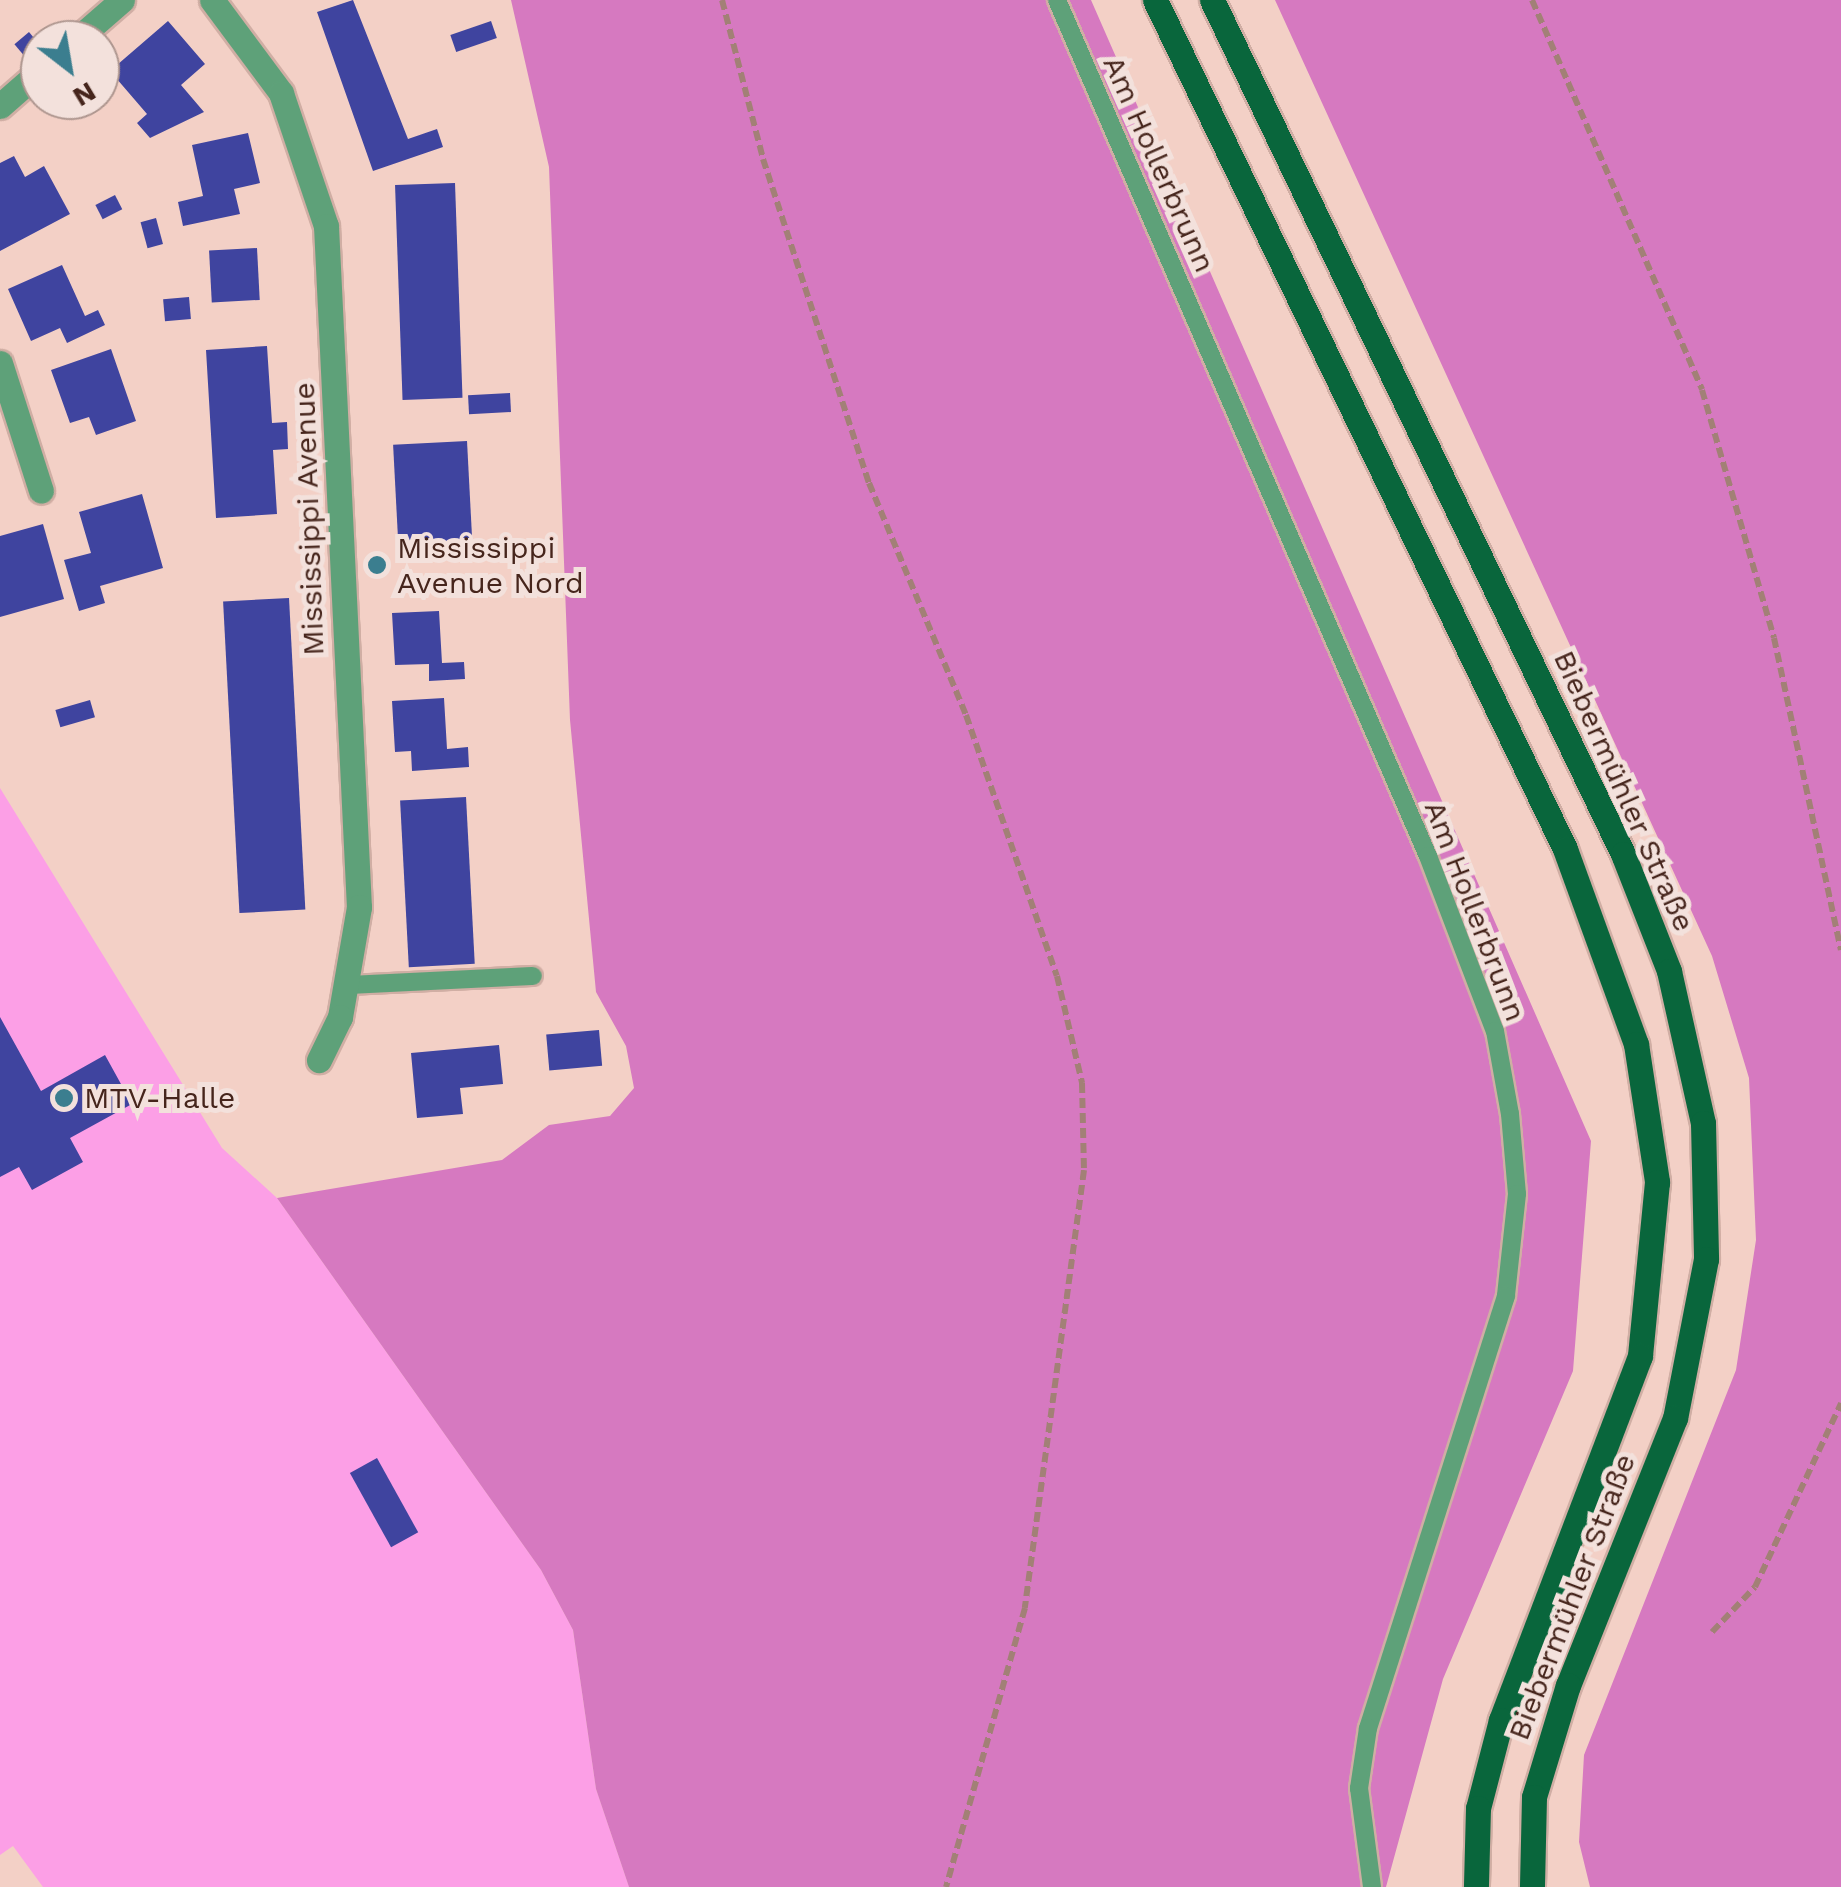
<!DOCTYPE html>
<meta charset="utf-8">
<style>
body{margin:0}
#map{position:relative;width:1841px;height:1887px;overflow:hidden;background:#f3d0c6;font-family:"Work Sans",sans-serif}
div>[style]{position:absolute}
.green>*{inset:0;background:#fc9fe6}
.forest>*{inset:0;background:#d679c0}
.building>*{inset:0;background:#3f449f;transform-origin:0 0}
.path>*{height:6px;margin-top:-3px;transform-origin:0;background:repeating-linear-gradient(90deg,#a28076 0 10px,transparent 0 15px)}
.roads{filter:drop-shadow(2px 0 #d0aea4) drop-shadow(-2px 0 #d0aea4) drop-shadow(0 2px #d0aea4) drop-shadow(0 -2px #d0aea4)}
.service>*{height:18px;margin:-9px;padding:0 9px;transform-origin:9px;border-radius:9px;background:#5ea179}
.minor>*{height:25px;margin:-12.5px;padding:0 12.5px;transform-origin:12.5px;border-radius:12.5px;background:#5ea179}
.primary>*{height:25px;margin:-12.5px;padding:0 12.5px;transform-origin:12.5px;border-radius:12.5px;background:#09663c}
.dots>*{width:28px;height:28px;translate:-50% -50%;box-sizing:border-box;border:5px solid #f3e1dc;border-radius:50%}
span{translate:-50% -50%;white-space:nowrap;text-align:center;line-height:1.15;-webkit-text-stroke:10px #f3e1dc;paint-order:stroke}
.street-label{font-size:30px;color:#46251c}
.poi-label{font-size:30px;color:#46251c}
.left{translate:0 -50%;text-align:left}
.north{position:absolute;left:20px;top:20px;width:100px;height:100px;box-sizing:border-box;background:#f3e1dc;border:2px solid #ae968f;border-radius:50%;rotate:149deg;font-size:28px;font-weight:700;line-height:40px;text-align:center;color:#46251c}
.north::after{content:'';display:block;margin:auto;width:35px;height:45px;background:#3b7e8f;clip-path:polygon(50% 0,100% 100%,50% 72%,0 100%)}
</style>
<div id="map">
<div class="green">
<i style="clip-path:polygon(0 788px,222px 1148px,277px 1198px,541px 1570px,573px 1630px,596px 1789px,629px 1887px,43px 1887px,13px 1846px,0 1855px)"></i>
</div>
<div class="forest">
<i style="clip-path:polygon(511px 0,1091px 0,1591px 1141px,1573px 1371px,1443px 1679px,1386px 1887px,629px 1887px,596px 1789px,573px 1630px,541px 1570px,277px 1198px,502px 1160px,549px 1125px,610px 1116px,634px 1088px,626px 1046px,596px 992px,570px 720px,549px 167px)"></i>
<i style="clip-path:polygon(1275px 0,1841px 0,1841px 1887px,1590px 1887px,1579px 1842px,1584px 1755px,1736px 1370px,1756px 1240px,1749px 1078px,1712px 956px)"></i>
</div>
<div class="building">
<i style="clip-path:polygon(353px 0,408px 139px,437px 129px,443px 147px,373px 171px,317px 12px)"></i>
<i style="clip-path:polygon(168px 21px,205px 64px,181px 85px,204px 112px,150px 138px,137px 123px,147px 114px,110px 71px)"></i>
<i style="left:491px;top:21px;width:18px;height:43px;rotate:71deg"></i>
<i style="left:29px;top:32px;width:16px;height:19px;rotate:50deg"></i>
<i style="clip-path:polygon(248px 133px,260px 183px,234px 189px,240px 214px,183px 226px,178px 202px,203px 196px,192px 145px)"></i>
<i style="clip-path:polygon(14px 156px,25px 177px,44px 166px,70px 214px,0 251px,0 163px)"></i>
<i style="left:455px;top:183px;width:215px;height:60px;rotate:88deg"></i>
<i style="left:115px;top:195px;width:16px;height:22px;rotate:63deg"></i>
<i style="left:156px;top:218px;width:27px;height:16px;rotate:75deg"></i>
<i style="left:257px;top:248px;width:52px;height:48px;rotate:87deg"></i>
<i style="clip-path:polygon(62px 265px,85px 316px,98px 310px,105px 325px,67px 343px,60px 328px,31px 341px,8px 289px)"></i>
<i style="left:189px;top:297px;width:22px;height:26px;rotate:85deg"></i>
<i style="clip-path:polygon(267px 346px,272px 423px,287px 422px,288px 449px,273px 450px,277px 514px,216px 518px,206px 350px)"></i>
<i style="clip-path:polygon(111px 349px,136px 421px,96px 435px,89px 417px,70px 423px,51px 370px)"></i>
<i style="left:510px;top:393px;width:19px;height:42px;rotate:87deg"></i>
<i style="left:467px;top:441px;width:116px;height:74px;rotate:87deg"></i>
<i style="clip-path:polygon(142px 494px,163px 568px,100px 586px,105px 603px,79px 611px,64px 560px,91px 553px,79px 512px)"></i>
<i style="clip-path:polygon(43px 524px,64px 599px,0 617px,0 536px)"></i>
<i style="left:289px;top:598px;width:312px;height:66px;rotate:87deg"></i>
<i style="clip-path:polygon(439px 611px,442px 663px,464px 662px,465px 679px,429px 681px,429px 664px,395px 665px,392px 613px)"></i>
<i style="clip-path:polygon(444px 698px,447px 749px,468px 747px,469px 767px,412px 771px,411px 751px,395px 752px,392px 701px)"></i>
<i style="left:90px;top:700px;width:18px;height:36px;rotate:74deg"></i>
<i style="left:466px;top:797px;width:167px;height:66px;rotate:87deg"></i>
<i style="clip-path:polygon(0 1017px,41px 1091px,105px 1055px,132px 1104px,70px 1138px,83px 1162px,32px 1190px,19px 1167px,0 1177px)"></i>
<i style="left:599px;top:1030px;width:36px;height:53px;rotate:85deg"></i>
<i style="clip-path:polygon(499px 1045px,503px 1084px,460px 1088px,463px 1114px,417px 1118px,411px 1053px)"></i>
<i style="left:377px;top:1458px;width:85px;height:31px;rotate:61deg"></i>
</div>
<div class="path">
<i style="left:722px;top:0;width:164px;rotate:75.5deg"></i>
<i style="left:763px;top:159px;width:341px;rotate:71.9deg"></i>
<i style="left:869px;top:483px;width:251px;rotate:67.3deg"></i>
<i style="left:966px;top:715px;width:276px;rotate:70.8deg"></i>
<i style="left:1057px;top:976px;width:110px;rotate:76.8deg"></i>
<i style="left:1082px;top:1083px;width:87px;rotate:88.7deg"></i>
<i style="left:1084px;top:1170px;width:442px;rotate:97.7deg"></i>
<i style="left:1025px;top:1608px;width:290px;rotate:105.8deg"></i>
<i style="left:1532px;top:0;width:425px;rotate:66.4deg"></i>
<i style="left:1702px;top:390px;width:258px;rotate:73.8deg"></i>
<i style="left:1774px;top:638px;width:319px;rotate:77.9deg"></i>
<i style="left:1712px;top:1632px;width:62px;rotate:-46.3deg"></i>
<i style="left:1755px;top:1587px;width:203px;rotate:-64.9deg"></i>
</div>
<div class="roads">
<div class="service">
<i style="left:1057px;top:0;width:933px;rotate:66.57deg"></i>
<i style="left:1428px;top:856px;width:187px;rotate:69.1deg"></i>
<i style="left:1495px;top:1031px;width:84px;rotate:79.8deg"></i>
<i style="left:1510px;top:1114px;width:80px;rotate:85deg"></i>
<i style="left:1517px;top:1194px;width:103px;rotate:96.2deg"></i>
<i style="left:1506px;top:1296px;width:454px;rotate:107.7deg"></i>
<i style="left:1368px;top:1728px;width:61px;rotate:98.5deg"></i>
<i style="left:1359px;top:1788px;width:100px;rotate:82.5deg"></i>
<i style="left:348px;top:985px;width:185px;rotate:-2.8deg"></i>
</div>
<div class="minor">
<i style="left:212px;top:0;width:116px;rotate:53.4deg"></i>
<i style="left:281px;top:93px;width:140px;rotate:71.3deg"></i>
<i style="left:326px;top:226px;width:682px;rotate:87.23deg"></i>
<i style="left:359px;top:907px;width:112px;rotate:99.8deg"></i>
<i style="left:340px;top:1017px;width:48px;rotate:116deg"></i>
<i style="left:76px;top:40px;width:61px;rotate:-41deg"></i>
<i style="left:0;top:106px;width:53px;rotate:-41.2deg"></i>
<i style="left:0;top:363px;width:134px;rotate:72.2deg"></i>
</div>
<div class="primary">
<i style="left:1155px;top:0;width:943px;rotate:64.22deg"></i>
<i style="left:1565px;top:849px;width:208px;rotate:70deg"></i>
<i style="left:1636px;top:1044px;width:140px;rotate:81.3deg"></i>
<i style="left:1657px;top:1182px;width:175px;rotate:95.6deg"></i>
<i style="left:1640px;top:1356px;width:390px;rotate:110.9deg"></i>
<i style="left:1501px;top:1720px;width:91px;rotate:104.6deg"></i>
<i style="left:1478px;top:1808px;width:79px;rotate:91.5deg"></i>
<i style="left:1212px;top:0;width:948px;rotate:64.3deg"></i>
<i style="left:1623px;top:854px;width:126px;rotate:68.5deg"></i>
<i style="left:1669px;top:971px;width:156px;rotate:77.4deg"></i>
<i style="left:1703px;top:1123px;width:136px;rotate:88.7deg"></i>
<i style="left:1706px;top:1259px;width:162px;rotate:101deg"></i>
<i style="left:1675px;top:1418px;width:288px;rotate:111.8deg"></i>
<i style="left:1568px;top:1685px;width:117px;rotate:106.9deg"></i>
<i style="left:1534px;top:1797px;width:90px;rotate:91.3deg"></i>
</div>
</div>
<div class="dots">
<i style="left:377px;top:565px;background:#3b7e8f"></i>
<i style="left:64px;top:1098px;background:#3b7e8f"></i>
</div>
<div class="street-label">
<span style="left:1159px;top:164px;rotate:66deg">Am Hollerbrunn</span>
<span style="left:309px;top:519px;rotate:-92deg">Mississippi Avenue</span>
<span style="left:1624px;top:791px;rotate:66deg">Biebermühler Straße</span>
<span style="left:1475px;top:911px;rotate:69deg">Am Hollerbrunn</span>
<span style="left:1572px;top:1597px;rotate:-69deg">Biebermühler Straße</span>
</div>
<div class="poi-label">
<span class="left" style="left:397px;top:565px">Mississippi<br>Avenue Nord</span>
<span class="left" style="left:84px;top:1098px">MTV-Halle</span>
</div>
<div class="north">N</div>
</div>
